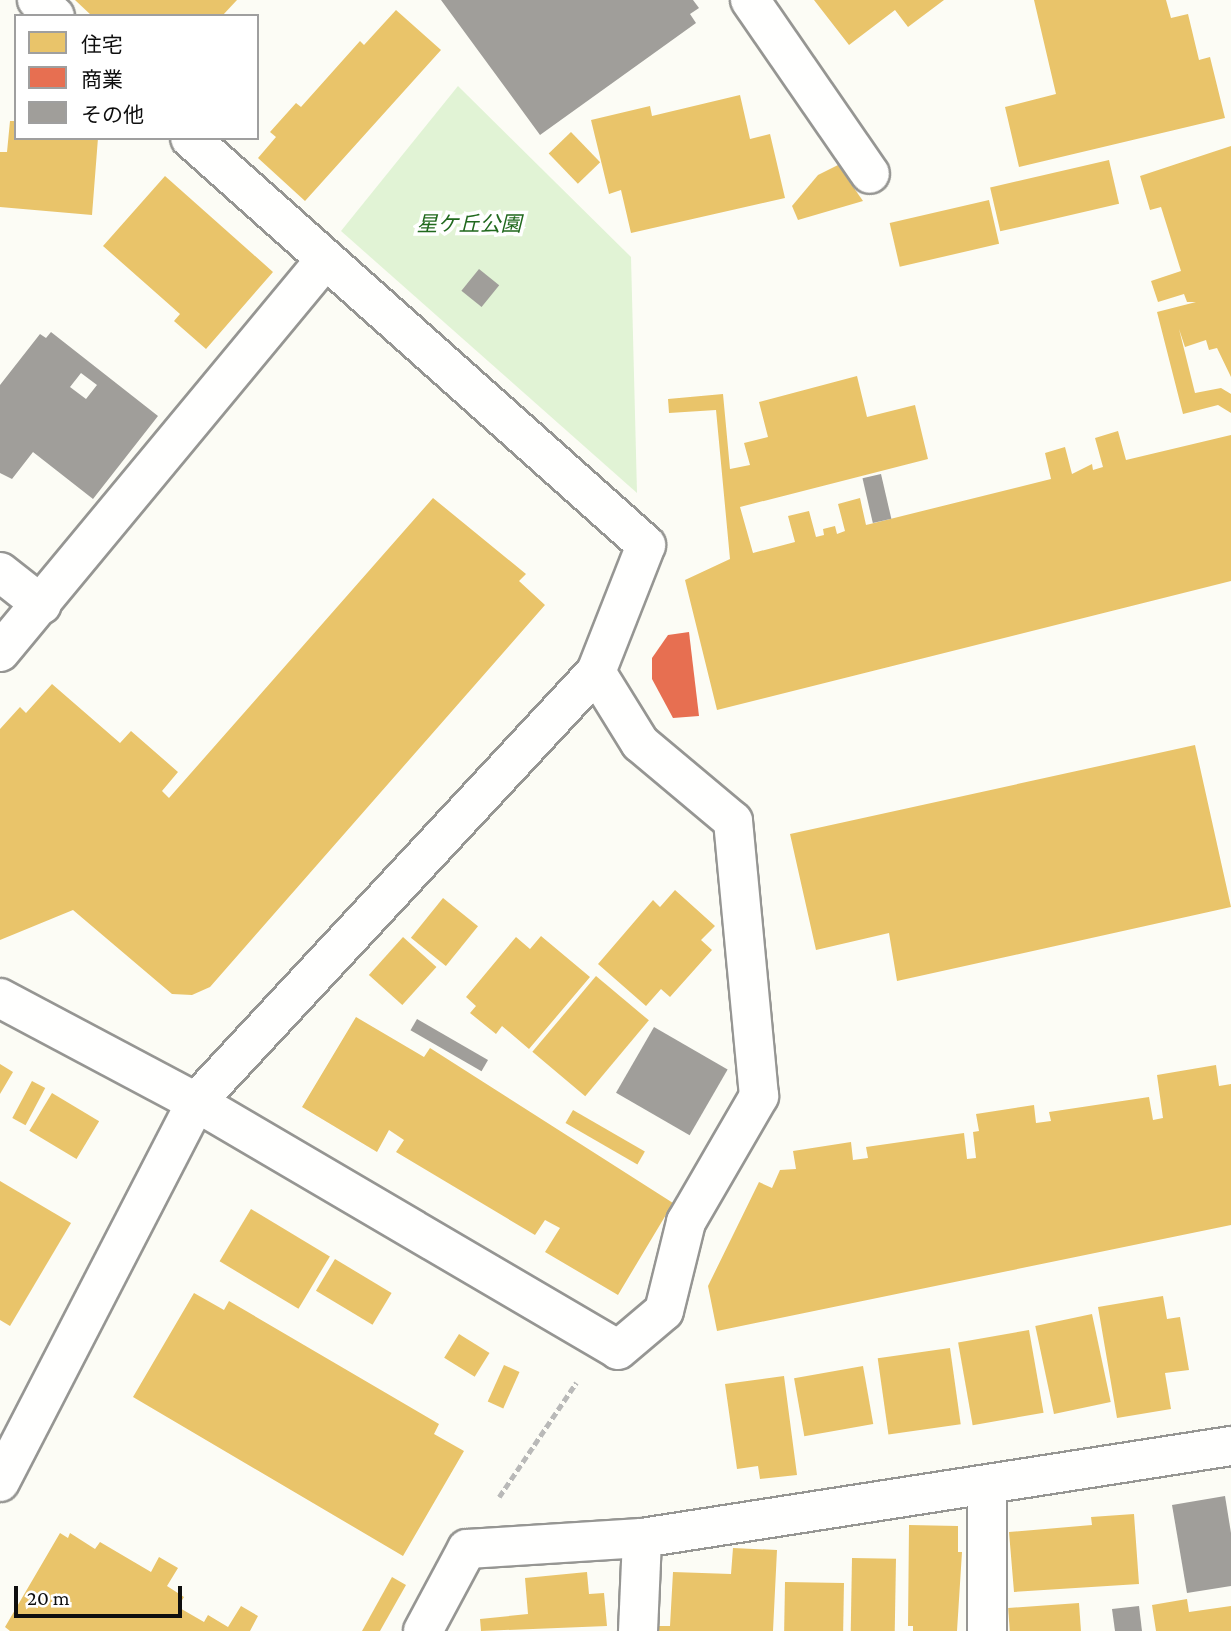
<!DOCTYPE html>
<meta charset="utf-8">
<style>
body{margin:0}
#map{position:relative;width:1231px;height:1631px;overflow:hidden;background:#fcfcf5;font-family:"Crimson Pro","Noto Sans JP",serif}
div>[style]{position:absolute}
.green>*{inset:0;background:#e1f3d5}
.homes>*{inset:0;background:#e9c46a;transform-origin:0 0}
.shops>*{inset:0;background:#e76f51}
.building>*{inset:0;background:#a09e9a;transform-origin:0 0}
.path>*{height:4.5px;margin-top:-2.25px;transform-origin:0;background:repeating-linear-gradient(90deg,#b9b9b8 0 7px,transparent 0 10.5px)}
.roads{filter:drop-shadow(2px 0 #969693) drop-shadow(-2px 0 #969693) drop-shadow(0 2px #969693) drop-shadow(0 -2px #969693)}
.minor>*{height:38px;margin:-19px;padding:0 19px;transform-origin:19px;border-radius:19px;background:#fffffe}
span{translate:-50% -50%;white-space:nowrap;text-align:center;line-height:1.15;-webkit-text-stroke:7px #fff;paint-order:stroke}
.park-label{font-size:21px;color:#21691e;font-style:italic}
.legend{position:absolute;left:14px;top:14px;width:245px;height:126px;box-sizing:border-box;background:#fff;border:2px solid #9f9f9f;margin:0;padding:9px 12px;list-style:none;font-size:21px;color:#0f0f0f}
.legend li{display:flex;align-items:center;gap:14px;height:35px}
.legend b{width:35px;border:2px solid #9f9f9f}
.scale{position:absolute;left:14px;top:1586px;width:168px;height:32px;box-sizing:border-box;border:4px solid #0f0f0f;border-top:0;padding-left:9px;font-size:21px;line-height:24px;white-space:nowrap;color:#0f0f0f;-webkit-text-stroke:5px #fff;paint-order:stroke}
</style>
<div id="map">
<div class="green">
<i style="clip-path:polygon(458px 86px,631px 257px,637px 493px,341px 231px)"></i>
</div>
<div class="homes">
<i style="clip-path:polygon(75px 0,237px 0,222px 16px,92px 16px)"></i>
<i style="clip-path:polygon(814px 0,944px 0,908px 27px,895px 10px,849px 45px)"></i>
<i style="clip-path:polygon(1034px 0,1166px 0,1171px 18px,1188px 14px,1199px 60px,1210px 57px,1225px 118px,1019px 167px,1005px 107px,1056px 94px)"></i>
<i style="clip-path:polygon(396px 10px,441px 50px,305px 201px,258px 158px,276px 137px,270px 132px,296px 103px,301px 107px,360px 41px,364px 45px)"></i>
<i style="clip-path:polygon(740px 95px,750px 139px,770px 134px,785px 198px,631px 233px,621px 190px,609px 194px,591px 120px,650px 106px,652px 116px)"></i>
<i style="clip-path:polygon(10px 121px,16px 121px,16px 138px,98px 138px,92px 215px,0 207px,0 152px,7px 152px)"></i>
<i style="left:571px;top:132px;width:42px;height:31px;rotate:46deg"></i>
<i style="clip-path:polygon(1231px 146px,1231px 377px,1217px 348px,1209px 350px,1206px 340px,1185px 347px,1179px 329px,1195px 393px,1221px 388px,1231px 394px,1231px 413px,1218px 405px,1183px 414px,1157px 312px,1196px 302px,1187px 302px,1184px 294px,1158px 302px,1151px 281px,1181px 271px,1161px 207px,1150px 210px,1140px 176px)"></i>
<i style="left:1109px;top:160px;width:45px;height:122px;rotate:77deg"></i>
<i style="clip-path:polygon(838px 165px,863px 201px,798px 220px,792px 206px,818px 175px)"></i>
<i style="clip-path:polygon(165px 176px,273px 272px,206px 349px,174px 321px,180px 314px,103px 246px)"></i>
<i style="left:989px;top:200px;width:45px;height:102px;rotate:77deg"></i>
<i style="clip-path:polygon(857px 376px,867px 417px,915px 405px,928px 459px,740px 507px,753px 553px,795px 542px,788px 516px,809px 511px,816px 537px,824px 535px,823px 529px,835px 526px,837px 534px,845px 531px,838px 504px,860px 498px,866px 525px,1051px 479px,1045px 453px,1065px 447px,1072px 474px,1092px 464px,1093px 470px,1103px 467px,1095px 438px,1118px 431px,1126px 460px,1231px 435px,1231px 581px,717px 710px,685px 580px,730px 559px,716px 410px,669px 413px,668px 399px,723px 394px,730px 469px,750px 465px,744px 443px,768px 437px,759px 402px)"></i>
<i style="clip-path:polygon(433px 498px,526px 574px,519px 581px,545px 605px,210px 987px,192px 995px,172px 994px,73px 910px,0 940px,0 729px,20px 707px,26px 713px,52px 684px,120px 743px,131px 731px,178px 772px,162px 791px,169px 798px)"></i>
<i style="clip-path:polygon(1195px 745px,1231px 907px,897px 981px,889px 933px,816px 950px,790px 834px)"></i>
<i style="clip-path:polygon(675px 890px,715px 926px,701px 940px,712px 950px,670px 997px,661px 989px,646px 1006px,598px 964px,653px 900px,660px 907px)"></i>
<i style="left:443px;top:898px;width:45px;height:51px;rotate:39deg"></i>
<i style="clip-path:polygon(541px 936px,590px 977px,529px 1049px,502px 1026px,496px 1034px,470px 1013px,476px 1006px,466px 997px,516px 937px,530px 949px)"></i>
<i style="left:403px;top:937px;width:45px;height:51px;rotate:42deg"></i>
<i style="left:596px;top:976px;width:69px;height:99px;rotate:40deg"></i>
<i style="clip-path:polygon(356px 1017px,424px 1057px,430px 1048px,673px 1203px,618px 1295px,545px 1252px,560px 1228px,545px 1220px,535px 1235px,396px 1152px,404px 1140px,389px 1130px,377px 1152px,302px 1107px)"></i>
<i style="clip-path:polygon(0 1064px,13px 1072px,0 1094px)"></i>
<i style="clip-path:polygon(1216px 1065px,1219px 1086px,1231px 1084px,1231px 1225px,717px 1331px,708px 1286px,759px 1182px,772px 1188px,780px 1170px,796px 1169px,793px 1151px,851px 1142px,853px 1160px,868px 1158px,866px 1147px,964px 1133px,967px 1159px,976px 1158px,973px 1132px,979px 1131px,976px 1114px,1034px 1105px,1036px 1123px,1051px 1121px,1049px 1112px,1149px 1097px,1153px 1120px,1163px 1118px,1157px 1075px)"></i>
<i style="left:32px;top:1081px;width:15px;height:42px;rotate:28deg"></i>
<i style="left:52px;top:1093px;width:55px;height:44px;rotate:31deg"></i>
<i style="left:573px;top:1110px;width:83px;height:15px;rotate:30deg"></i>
<i style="clip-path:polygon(0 1181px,71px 1223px,10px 1326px,0 1320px)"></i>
<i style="left:251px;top:1209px;width:92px;height:61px;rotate:31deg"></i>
<i style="left:335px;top:1259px;width:66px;height:37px;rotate:31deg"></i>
<i style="clip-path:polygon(194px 1293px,224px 1310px,229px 1301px,439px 1424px,434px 1434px,464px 1451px,403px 1556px,133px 1397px)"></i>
<i style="clip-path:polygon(1163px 1296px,1167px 1319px,1180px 1317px,1189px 1370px,1165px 1373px,1171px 1409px,1117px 1418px,1098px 1307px)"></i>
<i style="left:1092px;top:1314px;width:90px;height:58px;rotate:78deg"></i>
<i style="left:1029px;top:1330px;width:84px;height:72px;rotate:80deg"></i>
<i style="left:459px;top:1334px;width:36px;height:28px;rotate:32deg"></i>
<i style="left:950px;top:1348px;width:77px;height:73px;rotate:82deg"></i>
<i style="left:504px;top:1365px;width:17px;height:40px;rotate:24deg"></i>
<i style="left:863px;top:1366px;width:59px;height:70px;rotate:80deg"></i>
<i style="clip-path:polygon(784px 1376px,797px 1475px,760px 1479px,758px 1466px,737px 1469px,725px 1384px)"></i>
<i style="clip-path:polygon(1134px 1514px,1139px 1584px,1014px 1592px,1009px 1532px,1092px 1525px,1091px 1517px)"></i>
<i style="clip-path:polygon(909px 1525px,958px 1526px,958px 1552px,962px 1552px,957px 1631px,913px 1631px,913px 1626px,908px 1626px)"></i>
<i style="clip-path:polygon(60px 1533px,68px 1538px,70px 1533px,95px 1549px,100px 1542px,151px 1572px,159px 1557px,178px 1568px,167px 1586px,184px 1597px,178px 1607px,204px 1622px,208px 1615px,228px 1627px,241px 1606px,258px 1616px,250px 1631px,10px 1631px,5px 1627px)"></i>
<i style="clip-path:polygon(733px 1548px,777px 1550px,773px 1631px,658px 1631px,659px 1626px,670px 1626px,673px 1572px,731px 1574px)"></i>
<i style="left:852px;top:1558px;width:44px;height:73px;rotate:1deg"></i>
<i style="clip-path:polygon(587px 1572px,589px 1594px,604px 1593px,607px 1626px,481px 1631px,480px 1619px,528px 1614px,525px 1578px)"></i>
<i style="clip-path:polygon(392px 1577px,406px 1585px,380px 1631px,362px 1631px)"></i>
<i style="left:785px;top:1582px;width:59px;height:49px;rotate:1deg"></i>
<i style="clip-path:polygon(1187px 1599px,1189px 1612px,1231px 1606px,1231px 1631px,1156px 1631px,1152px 1605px)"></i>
<i style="left:1079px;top:1603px;width:28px;height:71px;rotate:86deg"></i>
</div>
<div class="shops">
<i style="clip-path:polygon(689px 632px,699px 716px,673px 718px,652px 679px,652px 658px,668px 635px)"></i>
</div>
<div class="building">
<i style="clip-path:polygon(441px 0,693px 0,699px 8px,690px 14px,696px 23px,540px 135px)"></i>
<i style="left:479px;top:269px;width:26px;height:28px;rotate:39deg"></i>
<i style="clip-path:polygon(evenodd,51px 332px,158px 416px,93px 499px,33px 452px,12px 479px,0 473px,0 385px,40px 334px,46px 338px,51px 332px,81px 373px,97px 385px,86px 399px,70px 387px,81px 373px)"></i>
<i style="left:881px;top:474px;width:46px;height:19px;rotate:77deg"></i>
<i style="left:417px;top:1019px;width:82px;height:13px;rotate:30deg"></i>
<i style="left:654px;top:1027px;width:85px;height:76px;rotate:30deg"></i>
<i style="clip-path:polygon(1225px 1496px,1231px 1533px,1231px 1586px,1187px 1593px,1172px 1505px)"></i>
<i style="clip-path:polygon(1139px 1606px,1142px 1631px,1115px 1631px,1112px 1609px)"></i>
</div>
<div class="path">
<i style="left:499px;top:1497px;width:138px;rotate:-56deg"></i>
</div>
<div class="roads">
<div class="minor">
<i style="left:37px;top:0;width:24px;rotate:42deg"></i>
<i style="left:750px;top:0;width:211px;rotate:55.4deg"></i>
<i style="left:0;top:572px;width:53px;rotate:38.2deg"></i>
<i style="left:0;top:652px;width:509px;rotate:-50.34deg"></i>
<i style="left:0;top:998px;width:222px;rotate:28deg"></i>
<i style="left:196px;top:1102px;width:489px;rotate:30.4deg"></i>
<i style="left:618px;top:1350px;width:60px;rotate:-40.3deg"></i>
<i style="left:664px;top:1311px;width:92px;rotate:-76.1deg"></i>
<i style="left:686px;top:1222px;width:146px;rotate:-59.9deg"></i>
<i style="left:759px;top:1096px;width:276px;rotate:-95.4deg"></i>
<i style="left:733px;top:821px;width:121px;rotate:-140deg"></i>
<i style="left:640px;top:743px;width:84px;rotate:-121.8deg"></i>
<i style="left:0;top:1482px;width:428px;rotate:-62.7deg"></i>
<i style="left:196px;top:1102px;width:587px;rotate:-47.07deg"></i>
<i style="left:596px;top:672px;width:136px;rotate:-68.5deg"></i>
<i style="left:646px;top:545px;width:611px;rotate:-138.25deg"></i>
<i style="left:987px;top:1487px;width:144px;rotate:90deg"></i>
<i style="left:423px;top:1631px;width:93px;rotate:-61.8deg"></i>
<i style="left:467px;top:1549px;width:175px;rotate:-3.6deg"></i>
<i style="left:642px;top:1538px;width:596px;rotate:-8.88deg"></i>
<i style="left:638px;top:1631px;width:93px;rotate:-87.5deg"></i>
</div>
</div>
<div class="park-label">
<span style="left:469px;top:224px">星ケ丘公園</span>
</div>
<ul class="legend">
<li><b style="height:19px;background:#e9c46a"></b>住宅</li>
<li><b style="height:19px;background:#e76f51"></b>商業</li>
<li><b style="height:19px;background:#a09e9a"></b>その他</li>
</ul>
<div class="scale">20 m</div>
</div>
